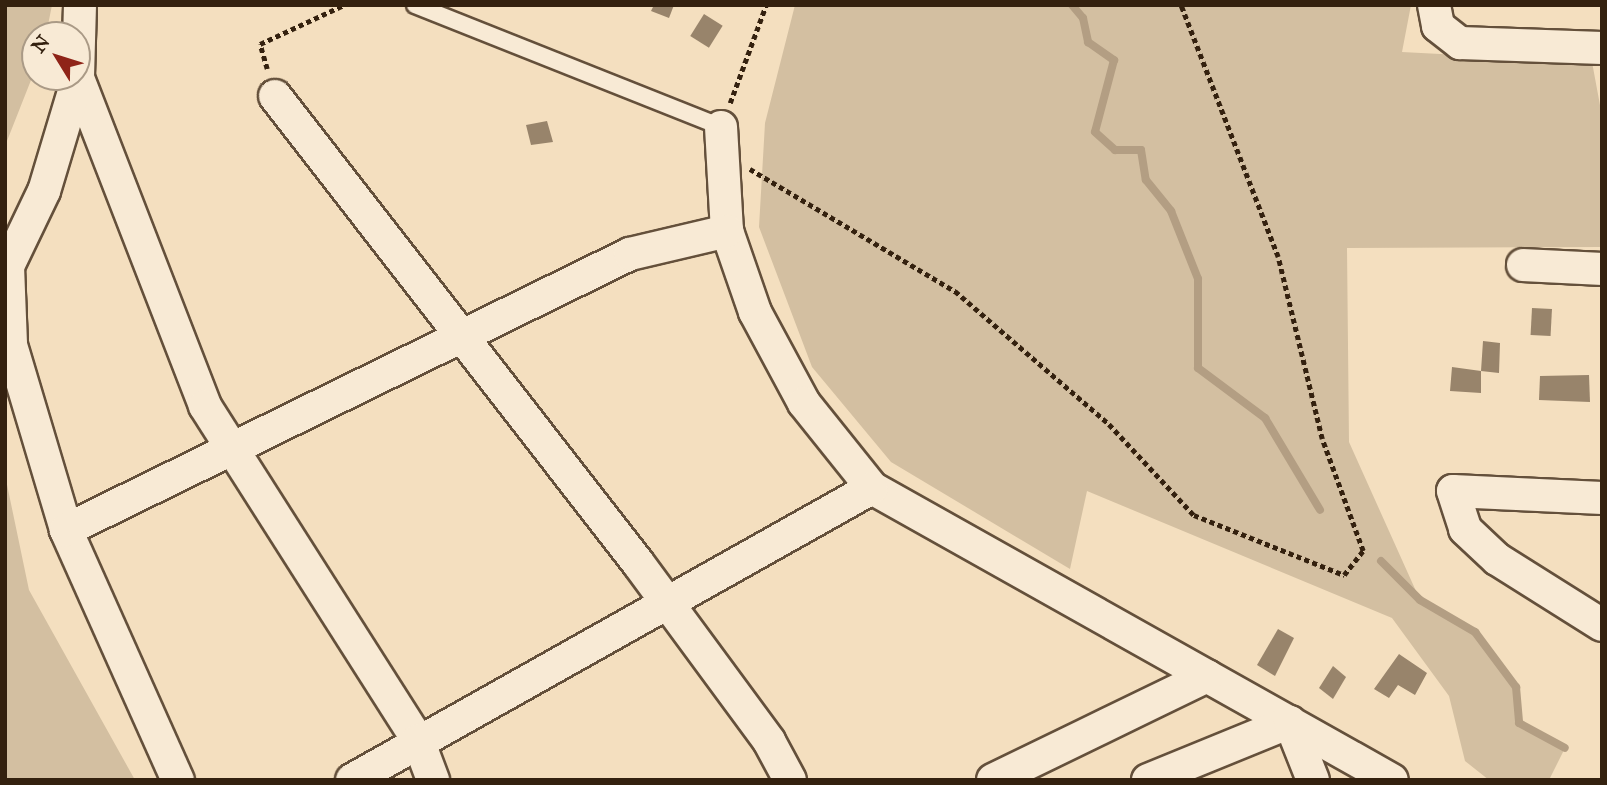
<!DOCTYPE html>
<style>
body{margin:0}
#map{position:relative;width:1607px;height:785px;overflow:hidden;background:#f4dfbf;font-family:"IM FELL Great Primer",serif}
div>[style]{position:absolute}
.green>*{inset:0;background:#d3bfa1}
.stream>*{height:8px;margin:-4px;padding:0 4px;transform-origin:4px;border-radius:4px;background:#b39e83}
.building>*{inset:0;background:#98846b;transform-origin:0 0}
.path>*{height:4.5px;margin-top:-2.25px;transform-origin:0;background:repeating-linear-gradient(90deg,#34210f 0 5px,transparent 0 8.5px)}
.roads{filter:drop-shadow(2px 0 #64503b) drop-shadow(-2px 0 #64503b) drop-shadow(0 2px #64503b) drop-shadow(0 -2px #64503b)}
.lane>*{height:16px;margin:-8px;padding:0 8px;transform-origin:8px;border-radius:8px;background:#f8ead5}
.street>*{height:32px;margin:-16px;padding:0 16px;transform-origin:16px;border-radius:16px;background:#f8ead5}
span{translate:-50% -50%;white-space:nowrap;text-align:center;line-height:1.15;-webkit-text-stroke:6px #f8ead5;paint-order:stroke}
.frame{position:absolute;inset:0;border:7px solid #34210f;pointer-events:none}
.north{position:absolute;left:21px;top:21px;width:70px;height:70px;box-sizing:border-box;background:#f8ead5;border:2px solid #aa9a86;border-radius:50%;rotate:308deg;font-size:19px;font-weight:700;line-height:28px;text-align:center;color:#34210f}
.north::after{content:'';display:block;margin:auto;width:24px;height:32px;background:#8f2418;clip-path:polygon(50% 0,100% 100%,50% 72%,0 100%)}
</style>
<div id="map">
<div class="green">
<i style="clip-path:polygon(5px 5px,52px 5px,46px 35px,35px 35px,35px 70px,5px 146px)"></i>
<i style="clip-path:polygon(795px 5px,1411px 5px,1402px 52px,1592px 62px,1602px 116px,1602px 247px,1347px 248px,1349px 442px,1420px 600px,1475px 632px,1516px 687px,1519px 723px,1565px 748px,1549px 780px,1489px 780px,1465px 761px,1449px 696px,1392px 618px,1087px 491px,1070px 569px,891px 462px,812px 367px,759px 227px,765px 123px)"></i>
<i style="clip-path:polygon(5px 475px,29px 590px,135px 780px,5px 780px)"></i>
</div>
<div class="stream">
<i style="left:1072px;top:5px;width:17px;rotate:50deg"></i>
<i style="left:1083px;top:18px;width:25px;rotate:78deg"></i>
<i style="left:1088px;top:42px;width:32px;rotate:35deg"></i>
<i style="left:1114px;top:60px;width:74px;rotate:104.8deg"></i>
<i style="left:1095px;top:132px;width:27px;rotate:42deg"></i>
<i style="left:1115px;top:150px;width:26px"></i>
<i style="left:1141px;top:150px;width:30px;rotate:81deg"></i>
<i style="left:1146px;top:180px;width:40px;rotate:51deg"></i>
<i style="left:1171px;top:211px;width:73px;rotate:68.3deg"></i>
<i style="left:1198px;top:279px;width:89px;rotate:90deg"></i>
<i style="left:1198px;top:368px;width:84px;rotate:36.7deg"></i>
<i style="left:1265px;top:418px;width:107px;rotate:59.1deg"></i>
<i style="left:1381px;top:561px;width:55px;rotate:45deg"></i>
<i style="left:1420px;top:600px;width:64px;rotate:30.2deg"></i>
<i style="left:1475px;top:632px;width:69px;rotate:53.3deg"></i>
<i style="left:1516px;top:687px;width:36px;rotate:85deg"></i>
<i style="left:1519px;top:723px;width:52px;rotate:28.5deg"></i>
</div>
<div class="building">
<i style="clip-path:polygon(654px 5px,674px 5px,669px 18px,651px 11px)"></i>
<i style="left:704px;top:14px;width:22px;height:26px;rotate:32deg"></i>
<i style="clip-path:polygon(547px 121px,553px 142px,531px 145px,526px 125px)"></i>
<i style="left:1532px;top:308px;width:20px;height:27px;rotate:3deg"></i>
<i style="clip-path:polygon(1483px 341px,1500px 343px,1499px 373px,1481px 371px,1481px 393px,1450px 391px,1452px 367px,1481px 371px)"></i>
<i style="clip-path:polygon(1589px 375px,1590px 402px,1539px 400px,1540px 376px)"></i>
<i style="clip-path:polygon(1278px 629px,1294px 638px,1275px 676px,1257px 665px)"></i>
<i style="clip-path:polygon(1399px 654px,1427px 673px,1415px 695px,1398px 685px,1389px 698px,1374px 689px)"></i>
<i style="clip-path:polygon(1333px 666px,1346px 677px,1333px 699px,1319px 688px)"></i>
</div>
<div class="path">
<i style="left:267px;top:69px;width:26px;rotate:-106deg"></i>
<i style="left:260px;top:44px;width:93px;rotate:-24.9deg"></i>
<i style="left:730px;top:103px;width:104px;rotate:-69.8deg"></i>
<i style="left:750px;top:169px;width:239px;rotate:30.8deg"></i>
<i style="left:955px;top:291px;width:203px;rotate:40.8deg"></i>
<i style="left:1109px;top:424px;width:125px;rotate:47deg"></i>
<i style="left:1194px;top:515px;width:162px;rotate:21.8deg"></i>
<i style="left:1344px;top:575px;width:31px;rotate:-52deg"></i>
<i style="left:1363px;top:551px;width:119px;rotate:-110.1deg"></i>
<i style="left:1322px;top:439px;width:187px;rotate:-103.6deg"></i>
<i style="left:1278px;top:257px;width:270px;rotate:-111.1deg"></i>
</div>
<div class="roads">
<div class="lane">
<i style="left:415px;top:5px;width:329px;rotate:21.7deg"></i>
</div>
<div class="street">
<i style="left:80px;top:5px;width:73px;rotate:91.6deg"></i>
<i style="left:78px;top:78px;width:352px;rotate:68.8deg"></i>
<i style="left:205px;top:406px;width:396px;rotate:57.5deg"></i>
<i style="left:418px;top:740px;width:43px;rotate:69.4deg"></i>
<i style="left:1434px;top:5px;width:21px;rotate:79deg"></i>
<i style="left:1438px;top:26px;width:28px;rotate:38deg"></i>
<i style="left:1460px;top:43px;width:142px;rotate:2deg"></i>
<i style="left:78px;top:78px;width:118px;rotate:106.7deg"></i>
<i style="left:44px;top:191px;width:83px;rotate:115.6deg"></i>
<i style="left:8px;top:266px;width:79px;rotate:87.8deg"></i>
<i style="left:11px;top:345px;width:193px;rotate:73.4deg"></i>
<i style="left:66px;top:530px;width:274px;rotate:65.9deg"></i>
<i style="left:275px;top:96px;width:591px;rotate:52.14deg"></i>
<i style="left:638px;top:563px;width:221px;rotate:53.6deg"></i>
<i style="left:769px;top:741px;width:44px;rotate:61.7deg"></i>
<i style="left:721px;top:127px;width:104px;rotate:86.7deg"></i>
<i style="left:727px;top:231px;width:86px;rotate:70.9deg"></i>
<i style="left:755px;top:312px;width:103px;rotate:61.7deg"></i>
<i style="left:804px;top:403px;width:109px;rotate:51.3deg"></i>
<i style="left:872px;top:488px;width:596px;rotate:29.32deg"></i>
<i style="left:1523px;top:265px;width:79px;rotate:2.9deg"></i>
<i style="left:1602px;top:498px;width:149px;rotate:-177.3deg"></i>
<i style="left:1453px;top:491px;width:40px;rotate:72deg"></i>
<i style="left:1465px;top:529px;width:44px;rotate:43.2deg"></i>
<i style="left:1497px;top:559px;width:124px;rotate:32.2deg"></i>
<i style="left:66px;top:530px;width:628px;rotate:-26.08deg"></i>
<i style="left:630px;top:254px;width:100px;rotate:-13.3deg"></i>
<i style="left:352px;top:780px;width:596px;rotate:-29.32deg"></i>
<i style="left:993px;top:780px;width:238px;rotate:-25.9deg"></i>
<i style="left:1148px;top:780px;width:153px;rotate:-22.2deg"></i>
<i style="left:1290px;top:722px;width:62px;rotate:68.4deg"></i>
</div>
</div>
<div class="frame"></div>
<div class="north">N</div>
</div>
